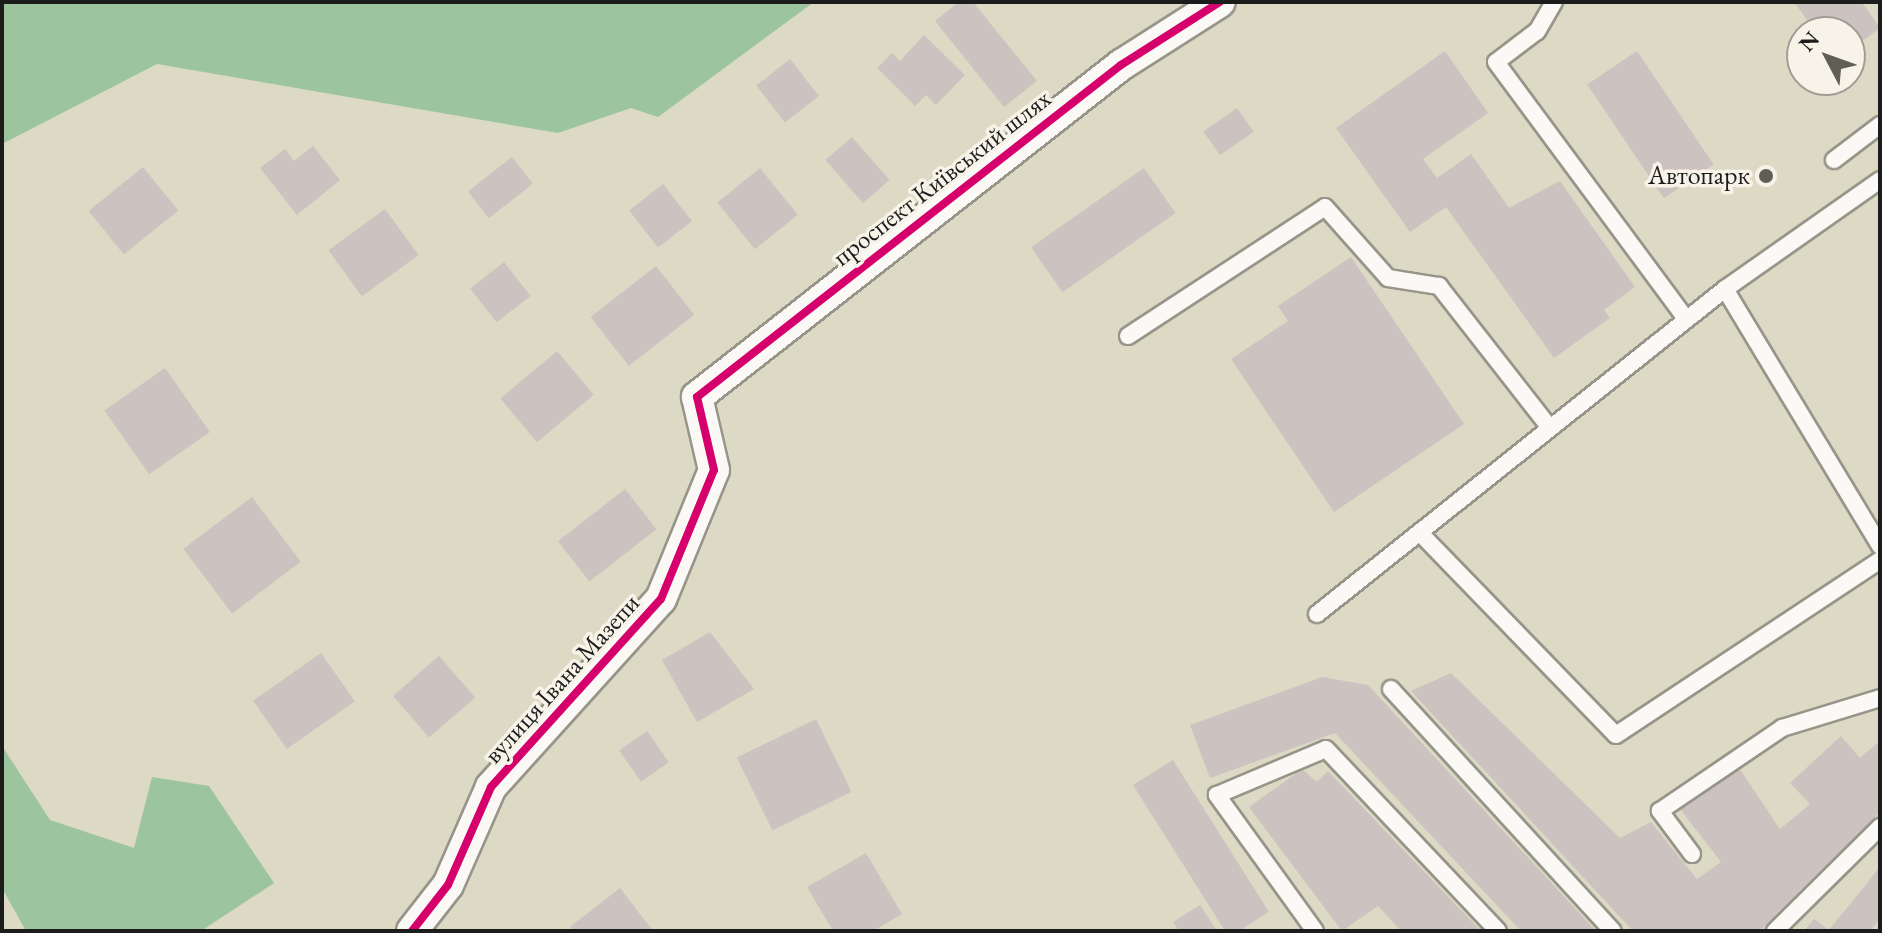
<!DOCTYPE html>
<meta charset="utf-8">
<style>
body{margin:0}
#map{position:relative;width:1882px;height:933px;overflow:hidden;background:#dcd9c4;font-family:"EB Garamond",serif}
div>[style]{position:absolute}
.forest>*{inset:0;background:#9cc59e}
.building>*{inset:0;background:#ccc3c0;transform-origin:0 0}
.roads{filter:drop-shadow(2px 0 #979589) drop-shadow(-2px 0 #979589) drop-shadow(0 2px #979589) drop-shadow(0 -2px #979589)}
.service>*{height:16px;margin:-8px;padding:0 8px;transform-origin:8px;border-radius:8px;background:#faf9f6}
.minor>*{height:30px;margin:-15px;padding:0 15px;transform-origin:15px;border-radius:15px;background:#faf9f6}
.cycleway>*{height:8px;margin:-4px;padding:0 4px;transform-origin:4px;border-radius:4px;background:#d6006c}
.dots>*{width:22px;height:22px;translate:-50% -50%;box-sizing:border-box;border:4px solid #f7f3e8;border-radius:50%}
span{translate:-50% -50%;white-space:nowrap;text-align:center;line-height:1.15;-webkit-text-stroke:7px #f7f3e8;paint-order:stroke}
.poi-label{font-size:26px;color:#1c1c1c}
.right{translate:-100% -50%;text-align:right}
.street-label{font-size:26px;color:#1c1c1c}
.frame{position:absolute;inset:0;border:4px solid #1c1c1c;pointer-events:none}
.north{position:absolute;left:1786px;top:16px;width:80px;height:80px;box-sizing:border-box;background:#f7f3e8;border:2px solid #9f9d96;border-radius:50%;rotate:311deg;font-size:22px;font-weight:700;line-height:32px;text-align:center;color:#1c1c1c}
.north::after{content:'';display:block;margin:auto;width:28px;height:36px;background:#5f5e57;clip-path:polygon(50% 0,100% 100%,50% 72%,0 100%)}
</style>
<div id="map">
<div class="forest">
<i style="clip-path:polygon(2px 2px,814px 2px,658px 117px,631px 108px,558px 133px,157px 64px,2px 144px)"></i>
<i style="clip-path:polygon(2px 746px,50px 820px,134px 848px,152px 777px,209px 786px,274px 883px,201px 931px,26px 931px,2px 888px)"></i>
</div>
<div class="building">
<i style="clip-path:polygon(958px 2px,973px 2px,1037px 81px,1004px 107px,935px 21px)"></i>
<i style="clip-path:polygon(1794px 2px,1862px 2px,1880px 28px,1850px 50px,1850px 32px,1816px 32px)"></i>
<i style="clip-path:polygon(924px 35px,965px 75px,936px 105px,926px 95px,915px 106px,877px 68px,892px 53px,900px 61px)"></i>
<i style="clip-path:polygon(1445px 51px,1488px 113px,1423px 159px,1437px 178px,1471px 154px,1509px 208px,1560px 181px,1635px 287px,1604px 310px,1610px 318px,1554px 358px,1446px 207px,1410px 232px,1336px 128px)"></i>
<i style="left:1637px;top:51px;width:137px;height:60px;rotate:56deg"></i>
<i style="left:790px;top:59px;width:47px;height:43px;rotate:52deg"></i>
<i style="left:1237px;top:108px;width:29px;height:41px;rotate:55deg"></i>
<i style="left:852px;top:137px;width:57px;height:35px;rotate:49deg"></i>
<i style="clip-path:polygon(313px 146px,340px 180px,297px 215px,260px 168px,285px 149px,294px 161px)"></i>
<i style="left:512px;top:157px;width:34px;height:56px;rotate:52deg"></i>
<i style="left:143px;top:167px;width:56px;height:70px;rotate:51deg"></i>
<i style="left:760px;top:168px;width:60px;height:55px;rotate:51deg"></i>
<i style="left:1144px;top:168px;width:55px;height:138px;rotate:55deg"></i>
<i style="left:663px;top:184px;width:47px;height:43px;rotate:52deg"></i>
<i style="left:385px;top:209px;width:57px;height:70px;rotate:54deg"></i>
<i style="clip-path:polygon(1351px 257px,1464px 424px,1334px 512px,1231px 359px,1288px 321px,1278px 306px)"></i>
<i style="left:504px;top:262px;width:43px;height:43px;rotate:52deg"></i>
<i style="left:656px;top:266px;width:62px;height:83px;rotate:52deg"></i>
<i style="left:557px;top:351px;width:57px;height:74px;rotate:50deg"></i>
<i style="left:165px;top:368px;width:78px;height:74px;rotate:55deg"></i>
<i style="left:625px;top:489px;width:51px;height:85px;rotate:52deg"></i>
<i style="left:252px;top:497px;width:81px;height:86px;rotate:53deg"></i>
<i style="clip-path:polygon(710px 632px,754px 689px,697px 722px,662px 660px)"></i>
<i style="left:321px;top:653px;width:59px;height:83px;rotate:55deg"></i>
<i style="left:439px;top:656px;width:55px;height:61px;rotate:49deg"></i>
<i style="clip-path:polygon(1451px 673px,1620px 838px,1651px 822px,1697px 879px,1721px 862px,1680px 809px,1739px 768px,1780px 829px,1810px 804px,1790px 783px,1841px 736px,1860px 758px,1880px 741px,1880px 812px,1759px 931px,1633px 931px,1411px 691px)"></i>
<i style="clip-path:polygon(1322px 677px,1368px 685px,1596px 931px,1521px 931px,1335px 733px,1210px 778px,1190px 725px)"></i>
<i style="left:816px;top:719px;width:81px;height:88px;rotate:64deg"></i>
<i style="left:647px;top:731px;width:38px;height:34px;rotate:55deg"></i>
<i style="clip-path:polygon(1173px 760px,1269px 912px,1239px 931px,1225px 931px,1133px 785px)"></i>
<i style="clip-path:polygon(1302px 769px,1317px 782px,1328px 771px,1481px 931px,1401px 931px,1378px 906px,1342px 931px,1249px 807px)"></i>
<i style="clip-path:polygon(866px 853px,902px 914px,873px 931px,833px 931px,807px 887px)"></i>
<i style="clip-path:polygon(1880px 867px,1880px 919px,1870px 931px,1804px 931px,1814px 919px,1829px 930px)"></i>
<i style="clip-path:polygon(620px 888px,653px 931px,573px 931px,570px 927px)"></i>
<i style="clip-path:polygon(1200px 905px,1217px 931px,1179px 931px,1173px 922px)"></i>
</div>
<div class="roads">
<div class="service">
<i style="left:1554px;top:2px;width:34px;rotate:120deg"></i>
<i style="left:1537px;top:31px;width:51px;rotate:142.9deg"></i>
<i style="left:1496px;top:62px;width:320px;rotate:53.5deg"></i>
<i style="left:1834px;top:160px;width:58px;rotate:-37.3deg"></i>
<i style="left:1725px;top:289px;width:300px;rotate:58.9deg"></i>
<i style="left:1128px;top:336px;width:235px;rotate:-33.2deg"></i>
<i style="left:1325px;top:207px;width:95px;rotate:48.4deg"></i>
<i style="left:1388px;top:278px;width:52px;rotate:8.9deg"></i>
<i style="left:1439px;top:286px;width:180px;rotate:52deg"></i>
<i style="left:1420px;top:533px;width:281px;rotate:45.9deg"></i>
<i style="left:1616px;top:735px;width:317px;rotate:-33.5deg"></i>
<i style="left:1317px;top:614px;width:522px;rotate:-38.54deg"></i>
<i style="left:1725px;top:289px;width:189px;rotate:-35.1deg"></i>
<i style="left:1391px;top:689px;width:328px;rotate:47.5deg"></i>
<i style="left:1692px;top:854px;width:54px;rotate:-126.7deg"></i>
<i style="left:1660px;top:811px;width:148px;rotate:-34.2deg"></i>
<i style="left:1782px;top:728px;width:102px;rotate:-17deg"></i>
<i style="left:1315px;top:931px;width:168px;rotate:-125.8deg"></i>
<i style="left:1217px;top:795px;width:118px;rotate:-22.9deg"></i>
<i style="left:1326px;top:749px;width:250px;rotate:46.6deg"></i>
<i style="left:1775px;top:931px;width:148px;rotate:-44.7deg"></i>
</div>
<div class="minor">
<i style="left:412px;top:931px;width:58px;rotate:-52deg"></i>
<i style="left:448px;top:885px;width:107px;rotate:-66.3deg"></i>
<i style="left:491px;top:787px;width:253px;rotate:-47.9deg"></i>
<i style="left:661px;top:599px;width:139px;rotate:-67.7deg"></i>
<i style="left:714px;top:470px;width:75px;rotate:-103.1deg"></i>
<i style="left:697px;top:397px;width:539px;rotate:-38.06deg"></i>
<i style="left:1121px;top:65px;width:117px;rotate:-32.5deg"></i>
</div>
</div>
<div class="cycleway">
<i style="left:412px;top:931px;width:58px;rotate:-52deg"></i>
<i style="left:448px;top:885px;width:107px;rotate:-66.3deg"></i>
<i style="left:491px;top:787px;width:253px;rotate:-47.9deg"></i>
<i style="left:661px;top:599px;width:139px;rotate:-67.7deg"></i>
<i style="left:714px;top:470px;width:75px;rotate:-103.1deg"></i>
<i style="left:697px;top:397px;width:539px;rotate:-38.06deg"></i>
<i style="left:1121px;top:65px;width:117px;rotate:-32.5deg"></i>
</div>
<div class="dots">
<i style="left:1766px;top:176px;background:#5f5e57"></i>
</div>
<div class="poi-label">
<span class="right" style="left:1750px;top:176px">Автопарк</span>
</div>
<div class="street-label">
<span style="left:942px;top:178px;rotate:-38deg">проспект Київський шлях</span>
<span style="left:562px;top:679px;rotate:-48deg">вулиця Івана Мазепи</span>
</div>
<div class="frame"></div>
<div class="north">N</div>
</div>
